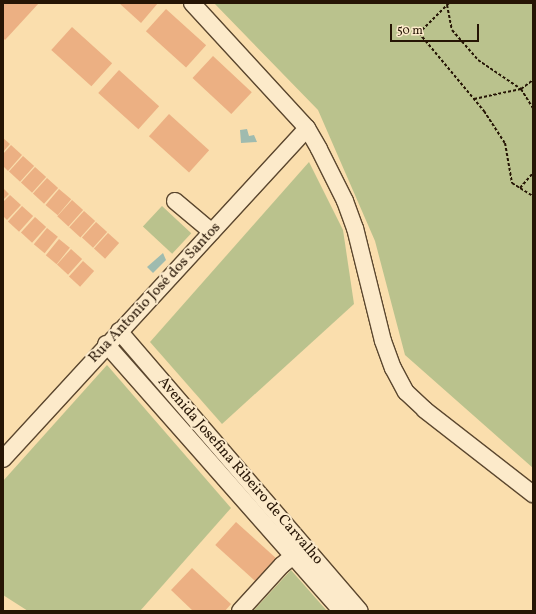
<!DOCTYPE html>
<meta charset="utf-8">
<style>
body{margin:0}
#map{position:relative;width:536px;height:614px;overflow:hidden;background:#fadead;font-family:Vollkorn,serif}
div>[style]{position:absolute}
.green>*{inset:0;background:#bac28d;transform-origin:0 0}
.water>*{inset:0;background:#9fbbaf}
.building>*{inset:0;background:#ecb083;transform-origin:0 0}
.path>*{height:2px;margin-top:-1px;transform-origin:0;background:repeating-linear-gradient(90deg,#261505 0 3px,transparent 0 5px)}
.roads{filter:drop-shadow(1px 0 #5b472f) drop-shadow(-1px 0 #5b472f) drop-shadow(0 1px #5b472f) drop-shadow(0 -1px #5b472f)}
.minor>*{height:16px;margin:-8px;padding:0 8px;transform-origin:8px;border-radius:8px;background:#fceaca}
span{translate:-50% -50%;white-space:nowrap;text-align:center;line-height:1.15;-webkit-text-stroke:4px #fceaca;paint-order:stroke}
.street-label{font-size:15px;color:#261505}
.frame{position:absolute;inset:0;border:4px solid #261505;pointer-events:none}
.scale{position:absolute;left:390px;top:24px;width:89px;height:18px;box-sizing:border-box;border:2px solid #261505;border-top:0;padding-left:5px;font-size:12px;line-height:14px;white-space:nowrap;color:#261505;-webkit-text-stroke:3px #fceaca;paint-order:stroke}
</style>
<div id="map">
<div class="green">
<i style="clip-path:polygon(214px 3px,533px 3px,533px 468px,405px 355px,375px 241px,318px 110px)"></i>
<i style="clip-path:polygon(309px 162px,343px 230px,354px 304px,222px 424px,150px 342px)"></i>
<i style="left:162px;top:206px;width:40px;height:28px;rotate:43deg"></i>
<i style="clip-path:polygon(107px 365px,231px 508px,140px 611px,28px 611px,3px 595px,3px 481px)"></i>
<i style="clip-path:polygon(291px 570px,327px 611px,253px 611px)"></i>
</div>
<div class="water">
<i style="clip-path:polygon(247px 129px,249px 136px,254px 135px,257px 142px,241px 143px,240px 130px)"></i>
<i style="clip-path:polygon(163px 253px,166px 260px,153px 273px,147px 267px)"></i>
</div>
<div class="building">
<i style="clip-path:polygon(3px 3px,39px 3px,5px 40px,3px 38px)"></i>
<i style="clip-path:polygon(119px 3px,158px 3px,141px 23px)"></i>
<i style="left:166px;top:9px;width:54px;height:30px;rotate:42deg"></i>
<i style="left:72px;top:27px;width:54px;height:31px;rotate:42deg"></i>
<i style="left:213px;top:56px;width:53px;height:30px;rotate:43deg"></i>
<i style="left:119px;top:70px;width:54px;height:31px;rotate:42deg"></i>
<i style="left:169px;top:114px;width:54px;height:30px;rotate:42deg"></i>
<i style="clip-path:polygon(3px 138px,10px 144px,3px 152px)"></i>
<i style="clip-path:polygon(11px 145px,22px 155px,8px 171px,3px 166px,3px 154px)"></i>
<i style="left:23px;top:156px;width:15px;height:21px;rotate:42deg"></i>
<i style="left:35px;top:167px;width:15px;height:21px;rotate:42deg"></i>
<i style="left:47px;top:178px;width:15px;height:21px;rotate:42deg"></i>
<i style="clip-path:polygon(3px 188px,9px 194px,3px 200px)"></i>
<i style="left:59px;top:189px;width:16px;height:21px;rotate:40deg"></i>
<i style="clip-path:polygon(10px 195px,21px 205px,7px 220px,3px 216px,3px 202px)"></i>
<i style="left:72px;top:200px;width:15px;height:22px;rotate:42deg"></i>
<i style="left:22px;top:206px;width:15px;height:21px;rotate:42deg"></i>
<i style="left:84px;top:211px;width:15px;height:22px;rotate:42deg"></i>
<i style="left:35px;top:217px;width:15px;height:21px;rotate:42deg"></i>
<i style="left:96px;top:222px;width:15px;height:21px;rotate:42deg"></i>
<i style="left:47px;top:228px;width:14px;height:21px;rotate:39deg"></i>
<i style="left:108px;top:233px;width:15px;height:21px;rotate:42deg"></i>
<i style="left:59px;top:239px;width:14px;height:21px;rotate:39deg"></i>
<i style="left:71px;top:249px;width:15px;height:21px;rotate:42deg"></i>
<i style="left:83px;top:261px;width:15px;height:21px;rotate:42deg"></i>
<i style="left:236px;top:522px;width:54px;height:31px;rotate:42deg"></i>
<i style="clip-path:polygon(192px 568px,231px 604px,225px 611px,193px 611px,171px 590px)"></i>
</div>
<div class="path">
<i style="left:449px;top:3px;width:42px;rotate:135deg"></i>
<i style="left:419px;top:33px;width:102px;rotate:50.2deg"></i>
<i style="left:484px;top:111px;width:38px;rotate:57deg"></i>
<i style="left:505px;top:143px;width:41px;rotate:80.1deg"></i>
<i style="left:512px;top:183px;width:25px;rotate:32deg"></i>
<i style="left:447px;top:5px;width:25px;rotate:79deg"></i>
<i style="left:452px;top:30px;width:40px;rotate:49deg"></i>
<i style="left:478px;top:60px;width:52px;rotate:34deg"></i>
<i style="left:521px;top:89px;width:22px;rotate:58deg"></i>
<i style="left:474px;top:99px;width:48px;rotate:-12deg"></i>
<i style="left:521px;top:89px;width:15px;rotate:-37deg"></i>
<i style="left:520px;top:188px;width:20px;rotate:-49deg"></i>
</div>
<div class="roads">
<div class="minor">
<i style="left:192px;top:3px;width:170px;rotate:47.4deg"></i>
<i style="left:307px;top:128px;width:24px;rotate:60deg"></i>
<i style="left:319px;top:149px;width:58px;rotate:63.4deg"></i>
<i style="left:345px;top:201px;width:29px;rotate:70deg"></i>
<i style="left:355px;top:228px;width:116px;rotate:76.1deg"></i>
<i style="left:383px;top:341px;width:29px;rotate:70deg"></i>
<i style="left:393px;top:368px;width:27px;rotate:62deg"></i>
<i style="left:406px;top:392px;width:26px;rotate:43deg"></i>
<i style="left:425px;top:410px;width:137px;rotate:37.9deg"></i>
<i style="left:175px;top:201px;width:48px;rotate:40deg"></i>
<i style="left:119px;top:331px;width:369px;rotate:49.3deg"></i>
<i style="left:106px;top:344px;width:356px;rotate:48.6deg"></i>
<i style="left:3px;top:459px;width:449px;rotate:-47.4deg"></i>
<i style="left:240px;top:611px;width:62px;rotate:-47.6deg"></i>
<i style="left:282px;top:565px;width:14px;rotate:-39deg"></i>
</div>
</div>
<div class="street-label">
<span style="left:155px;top:293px;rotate:-47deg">Rua Antonio José dos Santos</span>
<span style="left:240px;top:471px;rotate:49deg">Avenida Josefina Ribeiro de Carvalho</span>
</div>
<div class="frame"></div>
<div class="scale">50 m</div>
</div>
